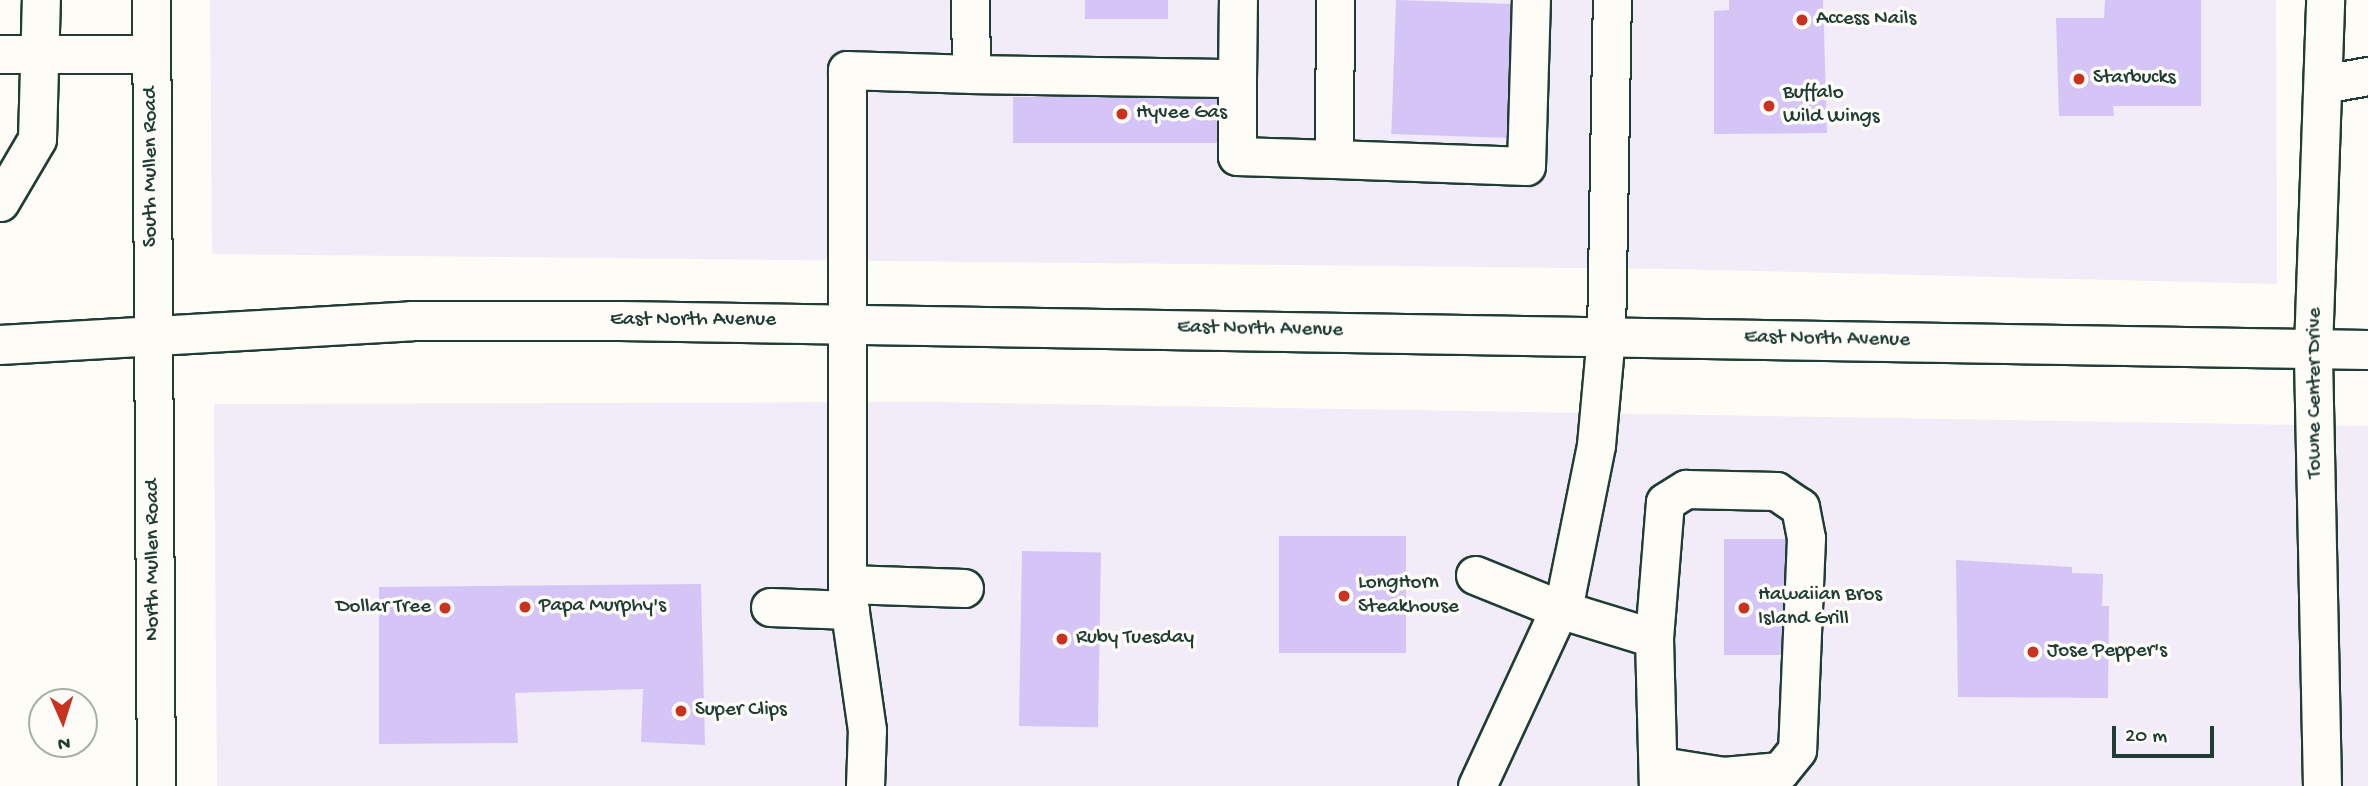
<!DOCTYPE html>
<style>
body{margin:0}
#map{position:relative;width:2368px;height:786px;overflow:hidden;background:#fdfcf7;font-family:"Gochi Hand",sans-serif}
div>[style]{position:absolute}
.built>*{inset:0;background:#f1ecf7}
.building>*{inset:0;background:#d4c5f6;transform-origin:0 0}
.roads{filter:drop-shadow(2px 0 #1f3d34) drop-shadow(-2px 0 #1f3d34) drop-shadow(0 2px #1f3d34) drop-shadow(0 -2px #1f3d34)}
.minor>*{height:37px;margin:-18.5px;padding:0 18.5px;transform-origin:18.5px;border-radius:18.5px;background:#fdfcf7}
.major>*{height:38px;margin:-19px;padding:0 19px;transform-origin:19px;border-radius:19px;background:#fdfcf7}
.dots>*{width:19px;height:19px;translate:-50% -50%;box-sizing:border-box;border:4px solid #fdfcf7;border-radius:50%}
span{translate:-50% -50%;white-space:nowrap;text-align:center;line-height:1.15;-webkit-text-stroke:7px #fdfcf7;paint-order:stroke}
.poi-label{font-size:21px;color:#1f3d34}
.left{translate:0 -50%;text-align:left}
.right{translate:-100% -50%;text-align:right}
.street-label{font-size:21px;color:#1f3d34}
.north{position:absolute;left:28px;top:688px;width:70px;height:70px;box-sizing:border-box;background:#fdfcf7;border:2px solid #a4b0a9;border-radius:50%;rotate:177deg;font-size:19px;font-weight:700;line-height:28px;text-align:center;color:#1f3d34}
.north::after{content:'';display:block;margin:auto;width:24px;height:32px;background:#c8321e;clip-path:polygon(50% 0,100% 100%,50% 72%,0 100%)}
.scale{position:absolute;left:2112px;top:726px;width:102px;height:32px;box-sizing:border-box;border:4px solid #1f3d34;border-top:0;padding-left:9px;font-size:21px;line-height:24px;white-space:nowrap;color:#1f3d34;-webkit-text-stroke:5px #fdfcf7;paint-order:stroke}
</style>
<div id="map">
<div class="built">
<i style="clip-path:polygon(210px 0,2276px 0,2277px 284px,1675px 269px,212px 254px)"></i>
<i style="clip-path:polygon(930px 402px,2368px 426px,2368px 786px,217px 786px,214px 404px)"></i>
</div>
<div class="building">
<i style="left:1085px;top:0;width:83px;height:19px"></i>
<i style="left:1396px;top:0;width:118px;height:134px;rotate:2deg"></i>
<i style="clip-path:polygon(1729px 0,1823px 0,1827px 133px,1714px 134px,1714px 11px,1729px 10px)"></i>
<i style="clip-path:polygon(2105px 0,2201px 0,2201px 106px,2113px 106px,2114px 116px,2059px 116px,2056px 18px,2104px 18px)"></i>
<i style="left:1013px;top:97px;width:221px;height:46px"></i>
<i style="left:1406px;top:536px;width:117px;height:127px;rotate:90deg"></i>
<i style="left:1724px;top:539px;width:63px;height:116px"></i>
<i style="left:1022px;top:551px;width:79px;height:175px;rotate:1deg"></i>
<i style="clip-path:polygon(1956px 560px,2072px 567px,2072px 573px,2103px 574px,2102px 606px,2109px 606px,2108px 698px,1958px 697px)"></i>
<i style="clip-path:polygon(701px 584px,705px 745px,641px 742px,643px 689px,515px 693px,518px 743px,379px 744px,379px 587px)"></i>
</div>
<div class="roads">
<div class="minor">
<i style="left:151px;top:0;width:786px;rotate:89.64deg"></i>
<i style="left:970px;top:0;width:74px;rotate:89.2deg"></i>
<i style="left:971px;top:74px;width:266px;rotate:0.9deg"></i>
<i style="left:1237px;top:78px;width:78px;rotate:-89.3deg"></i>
<i style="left:1335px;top:0;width:159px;rotate:90.4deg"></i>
<i style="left:1334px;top:159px;width:192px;rotate:2.1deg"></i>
<i style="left:1526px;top:166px;width:166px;rotate:-88.3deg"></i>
<i style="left:0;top:54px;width:151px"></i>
<i style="left:1237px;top:78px;width:78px;rotate:90deg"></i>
<i style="left:1237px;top:156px;width:97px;rotate:1.8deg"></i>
<i style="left:2323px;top:84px;width:46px;rotate:-10.1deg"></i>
<i style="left:0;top:202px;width:73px;rotate:-59.6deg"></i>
<i style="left:37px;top:139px;width:139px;rotate:-88.4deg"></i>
<i style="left:1475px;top:575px;width:91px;rotate:22deg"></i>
<i style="left:1559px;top:609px;width:99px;rotate:17deg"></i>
<i style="left:1654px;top:638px;width:148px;rotate:88.5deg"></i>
<i style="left:847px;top:584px;width:117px;rotate:2deg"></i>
<i style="left:770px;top:607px;width:80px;rotate:2.1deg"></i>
<i style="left:1654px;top:638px;width:136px;rotate:-85.4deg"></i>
<i style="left:1665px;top:502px;width:25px;rotate:-32deg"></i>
<i style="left:1686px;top:489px;width:90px;rotate:1.3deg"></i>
<i style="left:1776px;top:491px;width:29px;rotate:34deg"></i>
<i style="left:1800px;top:507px;width:32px;rotate:79deg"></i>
<i style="left:1806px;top:538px;width:212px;rotate:92.4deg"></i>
<i style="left:1797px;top:750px;width:27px;rotate:129deg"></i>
<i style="left:1780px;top:771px;width:57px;rotate:175deg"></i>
<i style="left:1723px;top:776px;width:64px;rotate:-171deg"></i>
<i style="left:865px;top:786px;width:56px;rotate:-88deg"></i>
<i style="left:867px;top:730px;width:139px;rotate:-98.2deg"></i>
<i style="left:847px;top:592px;width:522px;rotate:-90deg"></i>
<i style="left:847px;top:70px;width:124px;rotate:1.8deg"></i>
<i style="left:1477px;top:786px;width:212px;rotate:-65.1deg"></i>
<i style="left:1566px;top:594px;width:152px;rotate:-78.6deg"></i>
<i style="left:1596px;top:445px;width:109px;rotate:-84.8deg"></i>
<i style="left:1606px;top:336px;width:336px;rotate:-89deg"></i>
<i style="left:2322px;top:786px;width:437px;rotate:-91.2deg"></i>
<i style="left:2313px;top:349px;width:349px;rotate:-88deg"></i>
</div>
<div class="major">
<i style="left:0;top:345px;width:413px;rotate:-3.3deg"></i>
<i style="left:412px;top:321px;width:208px"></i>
<i style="left:620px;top:321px;width:1748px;rotate:0.95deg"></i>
</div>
</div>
<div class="dots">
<i style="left:1802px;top:20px;background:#c8321e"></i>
<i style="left:2079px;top:79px;background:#c8321e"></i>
<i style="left:1769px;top:106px;background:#c8321e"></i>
<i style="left:1122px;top:114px;background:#c8321e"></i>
<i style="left:1344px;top:596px;background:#c8321e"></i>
<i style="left:525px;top:607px;background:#c8321e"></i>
<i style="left:445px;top:608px;background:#c8321e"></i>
<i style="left:1744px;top:608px;background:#c8321e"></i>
<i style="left:1062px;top:639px;background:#c8321e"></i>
<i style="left:2033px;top:652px;background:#c8321e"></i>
<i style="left:681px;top:711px;background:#c8321e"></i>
</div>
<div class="poi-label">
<span class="left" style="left:1816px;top:20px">Access Nails</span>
<span class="left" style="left:2093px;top:79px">Starbucks</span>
<span class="left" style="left:1783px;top:106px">Buffalo<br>Wild Wings</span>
<span class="left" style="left:1136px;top:114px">Hyvee Gas</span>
<span class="left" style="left:1358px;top:596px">LongHorn<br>Steakhouse</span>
<span class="left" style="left:1758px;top:608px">Hawaiian Bros<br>Island Grill</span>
<span class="left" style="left:539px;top:607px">Papa Murphy's</span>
<span class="right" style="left:431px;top:608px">Dollar Tree</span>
<span class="left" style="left:1076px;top:639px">Ruby Tuesday</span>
<span class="left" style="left:2047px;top:652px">Jose Pepper's</span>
<span class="left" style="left:695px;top:711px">Super Clips</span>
</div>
<div class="street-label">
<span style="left:152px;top:167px;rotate:-90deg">South Mullen Road</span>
<span style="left:693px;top:321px">East North Avenue</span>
<span style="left:1260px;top:330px;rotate:1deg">East North Avenue</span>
<span style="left:1827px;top:340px;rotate:1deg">East North Avenue</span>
<span style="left:2316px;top:393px;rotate:-90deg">Towne Center Drive</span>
<span style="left:154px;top:560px;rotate:-90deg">North Mullen Road</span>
</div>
<div class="north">N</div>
<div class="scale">20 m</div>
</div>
